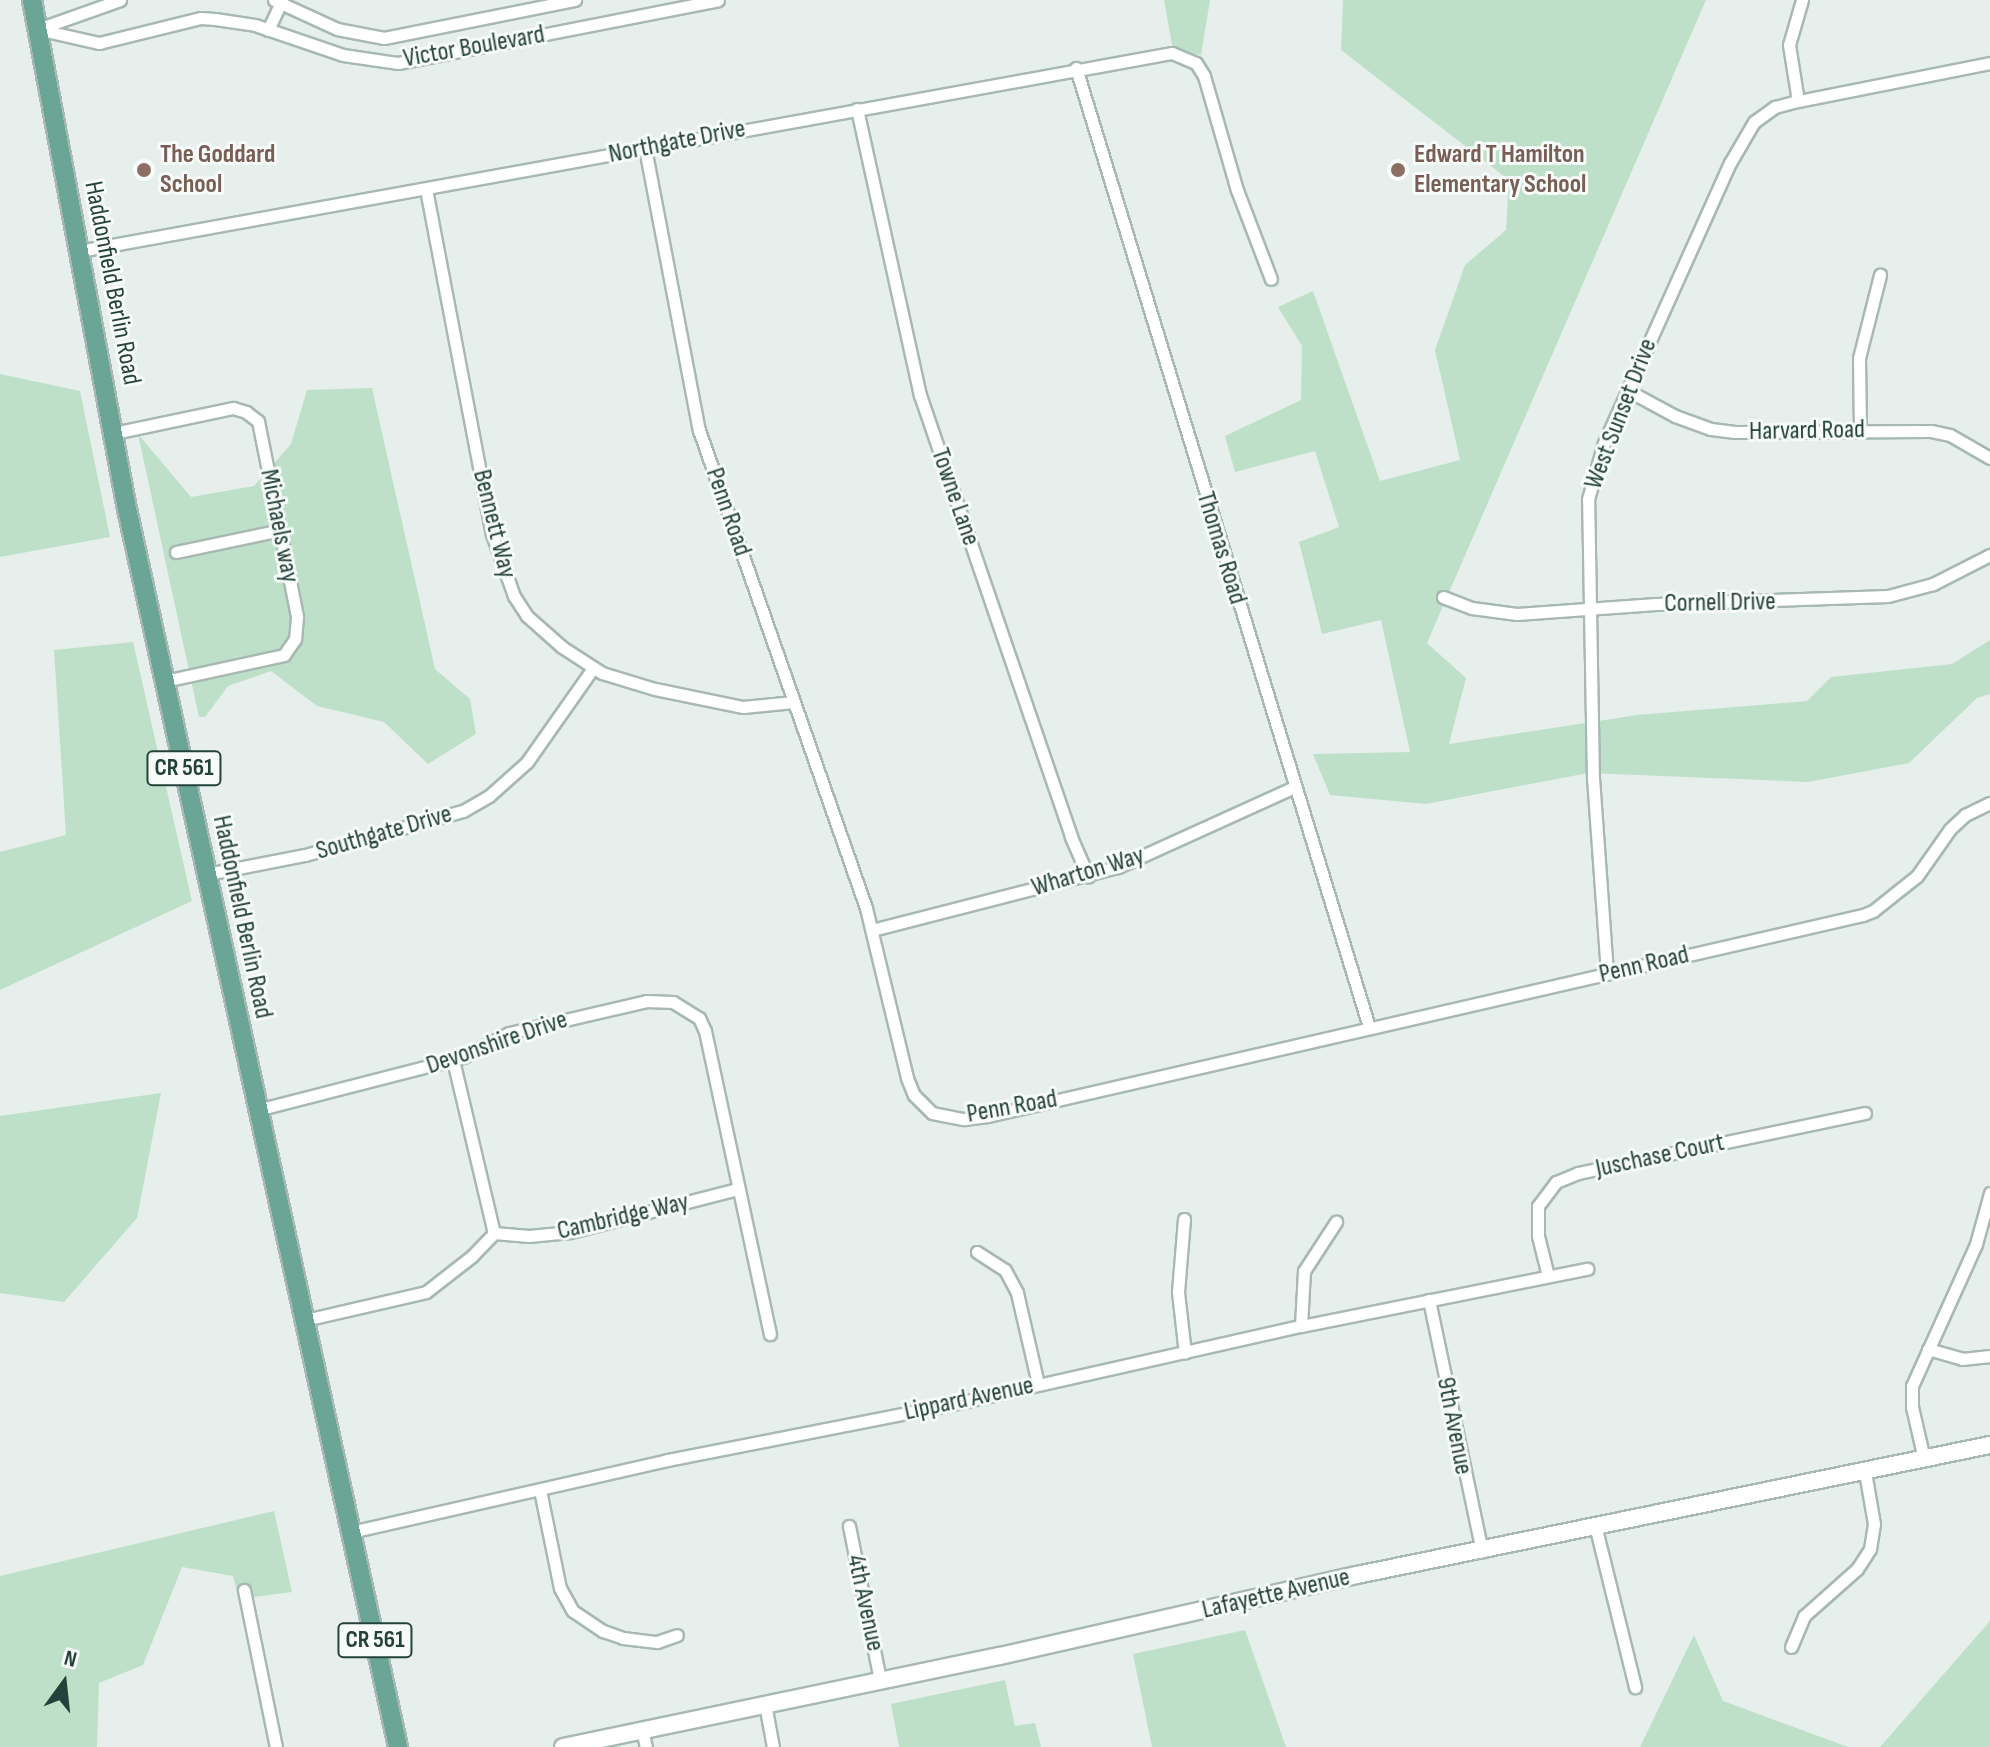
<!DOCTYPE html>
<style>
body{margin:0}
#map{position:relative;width:1990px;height:1747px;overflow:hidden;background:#e6efeb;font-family:"Sofia Sans Condensed",sans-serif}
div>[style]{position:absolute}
.green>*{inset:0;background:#bfe0c8}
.roads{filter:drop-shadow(2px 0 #a8b8b2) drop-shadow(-2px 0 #a8b8b2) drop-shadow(0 2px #a8b8b2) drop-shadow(0 -2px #a8b8b2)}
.street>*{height:11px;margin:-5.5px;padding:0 5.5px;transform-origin:5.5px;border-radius:5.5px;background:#fff}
.secondary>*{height:16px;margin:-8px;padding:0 8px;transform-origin:8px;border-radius:8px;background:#fff}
.primary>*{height:18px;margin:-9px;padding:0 9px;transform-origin:9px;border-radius:9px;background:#6aa596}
.dots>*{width:22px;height:22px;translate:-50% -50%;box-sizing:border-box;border:4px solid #f7fbf9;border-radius:50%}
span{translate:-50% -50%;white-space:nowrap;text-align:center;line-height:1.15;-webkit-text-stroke:6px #f7fbf9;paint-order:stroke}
.shield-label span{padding:2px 6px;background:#f7fbf9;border:2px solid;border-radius:6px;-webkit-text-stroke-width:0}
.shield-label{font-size:24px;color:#24423a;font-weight:700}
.street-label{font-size:26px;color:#24423a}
.education-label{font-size:26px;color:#785e54;font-weight:700}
.left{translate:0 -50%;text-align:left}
.north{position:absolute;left:24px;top:1643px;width:80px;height:80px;-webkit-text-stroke:6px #f7fbf9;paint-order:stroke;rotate:15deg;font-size:22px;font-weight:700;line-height:32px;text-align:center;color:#24423a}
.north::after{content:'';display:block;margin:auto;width:28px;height:36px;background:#24423a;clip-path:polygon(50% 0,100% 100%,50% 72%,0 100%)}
</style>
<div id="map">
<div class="green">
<i style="clip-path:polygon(1164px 0,1210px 0,1201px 55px,1173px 50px)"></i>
<i style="clip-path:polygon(1343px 0,1706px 0,1427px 643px,1466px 678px,1449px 744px,1637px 715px,1807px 701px,1831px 677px,1952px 664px,1990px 640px,1990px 694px,1977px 698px,1909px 763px,1808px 782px,1588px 773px,1426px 804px,1330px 795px,1313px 754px,1410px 752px,1381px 620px,1322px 634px,1299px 542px,1339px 527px,1315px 451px,1235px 472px,1225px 436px,1301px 400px,1302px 346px,1278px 307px,1313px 291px,1380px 481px,1460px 460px,1435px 350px,1465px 265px,1506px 230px,1509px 180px,1341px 50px)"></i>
<i style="clip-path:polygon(0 374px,80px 391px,110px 537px,0 557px)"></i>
<i style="clip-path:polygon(372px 388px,435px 669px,470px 699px,476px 734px,428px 764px,384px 722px,317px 706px,271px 671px,228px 686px,205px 717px,199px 717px,138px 434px,191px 497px,254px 486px,291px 444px,307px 390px)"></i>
<i style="clip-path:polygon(133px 642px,192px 901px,0 990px,0 852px,66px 835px,54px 650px)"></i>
<i style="clip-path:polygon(161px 1093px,137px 1218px,64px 1302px,0 1293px,0 1116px)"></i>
<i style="clip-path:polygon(274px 1511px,292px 1592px,239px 1599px,233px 1576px,182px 1567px,143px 1665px,99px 1683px,97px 1747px,0 1747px,0 1576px)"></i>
<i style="clip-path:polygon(1990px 1621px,1990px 1747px,1880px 1747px)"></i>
<i style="clip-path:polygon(1245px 1630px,1286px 1747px,1152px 1747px,1133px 1654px)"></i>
<i style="clip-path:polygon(1694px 1635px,1723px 1701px,1848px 1747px,1640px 1747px)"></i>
<i style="clip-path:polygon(1005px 1680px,1015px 1726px,1035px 1723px,1041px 1747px,899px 1747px,891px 1704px)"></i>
</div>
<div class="roads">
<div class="street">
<i style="left:274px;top:0;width:69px;rotate:24.7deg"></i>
<i style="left:337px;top:29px;width:48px;rotate:10.8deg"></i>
<i style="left:384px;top:38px;width:195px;rotate:-11.3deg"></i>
<i style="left:37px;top:29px;width:64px;rotate:12.7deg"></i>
<i style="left:99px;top:43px;width:105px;rotate:-13.8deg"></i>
<i style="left:201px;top:18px;width:14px;rotate:4deg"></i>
<i style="left:215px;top:19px;width:40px;rotate:8.5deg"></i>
<i style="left:255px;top:25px;width:93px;rotate:18.8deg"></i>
<i style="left:343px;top:55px;width:56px;rotate:8.3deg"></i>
<i style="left:398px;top:63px;width:326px;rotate:-11.1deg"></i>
<i style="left:38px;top:29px;width:87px;rotate:-19.5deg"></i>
<i style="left:268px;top:30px;width:33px;rotate:-65deg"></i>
<i style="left:1076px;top:68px;width:1003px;rotate:73.01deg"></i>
<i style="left:1798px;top:101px;width:57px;rotate:-99.1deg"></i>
<i style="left:1789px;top:45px;width:47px;rotate:-73.9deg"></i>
<i style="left:857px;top:109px;width:293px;rotate:77.6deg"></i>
<i style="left:920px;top:395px;width:467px;rotate:71.1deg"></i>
<i style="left:1071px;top:837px;width:43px;rotate:66.4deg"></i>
<i style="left:645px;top:148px;width:287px;rotate:79.2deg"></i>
<i style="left:699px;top:430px;width:506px;rotate:70.74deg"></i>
<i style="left:866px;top:908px;width:175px;rotate:76.4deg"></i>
<i style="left:907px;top:1078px;width:18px;rotate:68deg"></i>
<i style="left:914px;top:1095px;width:25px;rotate:45deg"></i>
<i style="left:932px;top:1113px;width:33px;rotate:11deg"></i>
<i style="left:964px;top:1119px;width:24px;rotate:-7deg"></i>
<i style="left:988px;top:1116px;width:898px;rotate:-12.94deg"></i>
<i style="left:1863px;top:915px;width:11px;rotate:-22deg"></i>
<i style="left:1873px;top:911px;width:56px;rotate:-38.5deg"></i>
<i style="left:1917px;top:876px;width:57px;rotate:-54.9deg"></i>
<i style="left:1950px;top:829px;width:21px;rotate:-43deg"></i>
<i style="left:1965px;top:815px;width:28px;rotate:-26deg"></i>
<i style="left:426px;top:189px;width:351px;rotate:79.2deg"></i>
<i style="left:492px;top:534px;width:66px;rotate:70.5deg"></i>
<i style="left:514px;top:596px;width:24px;rotate:57deg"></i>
<i style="left:527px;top:616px;width:47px;rotate:41.5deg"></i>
<i style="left:562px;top:647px;width:48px;rotate:33deg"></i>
<i style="left:602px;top:673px;width:55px;rotate:16.8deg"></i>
<i style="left:655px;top:689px;width:90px;rotate:11.6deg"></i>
<i style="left:743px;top:707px;width:51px;rotate:-5.6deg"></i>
<i style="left:79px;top:251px;width:1111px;rotate:-10.27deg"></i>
<i style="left:1172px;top:53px;width:26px;rotate:23deg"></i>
<i style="left:1196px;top:63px;width:15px;rotate:58deg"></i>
<i style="left:1204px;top:76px;width:119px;rotate:73.9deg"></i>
<i style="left:1237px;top:190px;width:95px;rotate:69.1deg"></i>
<i style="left:1627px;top:390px;width:55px;rotate:28.4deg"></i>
<i style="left:1675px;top:416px;width:38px;rotate:20deg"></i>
<i style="left:1711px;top:429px;width:24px;rotate:7deg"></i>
<i style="left:1735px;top:432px;width:196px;rotate:-0.3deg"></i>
<i style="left:1931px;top:431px;width:19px;rotate:12deg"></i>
<i style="left:1950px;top:435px;width:46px;rotate:29.9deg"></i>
<i style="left:1860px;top:429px;width:71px;rotate:-90.8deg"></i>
<i style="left:1859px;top:358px;width:86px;rotate:-75.8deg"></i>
<i style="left:114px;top:433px;width:122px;rotate:-11.9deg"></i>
<i style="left:233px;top:408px;width:14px;rotate:17deg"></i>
<i style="left:246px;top:412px;width:15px;rotate:37deg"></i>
<i style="left:258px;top:421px;width:200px;rotate:78.7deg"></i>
<i style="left:297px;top:617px;width:22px;rotate:95deg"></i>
<i style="left:295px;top:639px;width:19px;rotate:125deg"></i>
<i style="left:284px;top:655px;width:122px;rotate:167.7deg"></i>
<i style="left:176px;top:552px;width:106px;rotate:-11.9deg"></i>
<i style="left:1443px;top:597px;width:31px;rotate:21deg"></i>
<i style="left:1472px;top:608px;width:45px;rotate:7.6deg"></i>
<i style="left:1517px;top:614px;width:139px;rotate:-4.1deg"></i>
<i style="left:1656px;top:604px;width:232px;rotate:-2deg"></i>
<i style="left:1888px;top:596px;width:47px;rotate:-14.9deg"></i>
<i style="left:1933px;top:584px;width:64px;rotate:-27deg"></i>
<i style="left:207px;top:874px;width:100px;rotate:-11deg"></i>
<i style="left:305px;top:855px;width:164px;rotate:-15.6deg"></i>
<i style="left:463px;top:811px;width:30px;rotate:-30deg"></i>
<i style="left:489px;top:796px;width:51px;rotate:-41.8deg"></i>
<i style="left:527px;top:762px;width:115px;rotate:-54.9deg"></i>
<i style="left:872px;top:930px;width:254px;rotate:-14.4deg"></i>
<i style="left:1118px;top:867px;width:193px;rotate:-24.4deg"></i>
<i style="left:1607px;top:973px;width:195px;rotate:-94.1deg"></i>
<i style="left:1593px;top:779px;width:280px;rotate:-91deg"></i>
<i style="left:1588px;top:499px;width:58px;rotate:-74.1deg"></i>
<i style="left:1604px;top:443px;width:307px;rotate:-65.8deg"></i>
<i style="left:1730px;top:163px;width:48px;rotate:-59.7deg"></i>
<i style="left:1754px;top:122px;width:26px;rotate:-36deg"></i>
<i style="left:1775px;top:107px;width:24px;rotate:-15deg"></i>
<i style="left:1798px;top:101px;width:196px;rotate:-11.2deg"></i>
<i style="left:453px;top:1060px;width:178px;rotate:76.7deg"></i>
<i style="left:257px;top:1110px;width:213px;rotate:-14.4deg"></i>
<i style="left:463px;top:1057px;width:52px;rotate:-27.6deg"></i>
<i style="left:509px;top:1033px;width:141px;rotate:-13.1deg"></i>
<i style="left:646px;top:1001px;width:27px;rotate:2deg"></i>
<i style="left:673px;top:1002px;width:31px;rotate:32deg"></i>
<i style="left:699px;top:1018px;width:14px;rotate:65deg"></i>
<i style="left:705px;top:1031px;width:310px;rotate:77.9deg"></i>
<i style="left:1184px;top:1219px;width:73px;rotate:94.7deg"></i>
<i style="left:1178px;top:1292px;width:61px;rotate:83.5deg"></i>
<i style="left:494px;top:1233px;width:35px;rotate:5deg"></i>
<i style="left:529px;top:1236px;width:41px;rotate:-5.6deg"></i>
<i style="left:570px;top:1232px;width:173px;rotate:-14.4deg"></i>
<i style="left:977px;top:1252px;width:33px;rotate:33deg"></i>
<i style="left:1005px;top:1270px;width:26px;rotate:62deg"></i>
<i style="left:1017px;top:1293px;width:93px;rotate:77deg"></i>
<i style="left:1548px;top:1276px;width:41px;rotate:-104deg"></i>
<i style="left:1538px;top:1236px;width:30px;rotate:-90deg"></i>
<i style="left:1538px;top:1206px;width:30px;rotate:-53deg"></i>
<i style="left:1556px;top:1182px;width:24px;rotate:-22deg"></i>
<i style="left:1578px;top:1173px;width:293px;rotate:-11.8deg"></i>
<i style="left:1429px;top:1300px;width:257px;rotate:78.1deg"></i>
<i style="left:305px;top:1320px;width:124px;rotate:-13deg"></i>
<i style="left:426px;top:1292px;width:58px;rotate:-38deg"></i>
<i style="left:472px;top:1256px;width:32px;rotate:-46deg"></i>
<i style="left:1301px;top:1326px;width:55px;rotate:-86.9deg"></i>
<i style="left:1304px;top:1271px;width:59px;rotate:-56.9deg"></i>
<i style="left:1928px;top:1349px;width:35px;rotate:16deg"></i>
<i style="left:1962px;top:1359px;width:28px;rotate:-6deg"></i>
<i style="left:1924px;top:1459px;width:53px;rotate:-103deg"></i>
<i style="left:1912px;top:1407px;width:21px;rotate:-90deg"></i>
<i style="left:1912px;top:1386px;width:156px;rotate:-65.7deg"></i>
<i style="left:1976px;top:1244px;width:53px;rotate:-74.6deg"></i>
<i style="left:540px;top:1490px;width:100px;rotate:78.5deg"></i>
<i style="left:560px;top:1588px;width:26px;rotate:61deg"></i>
<i style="left:573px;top:1611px;width:36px;rotate:34deg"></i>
<i style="left:603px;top:1631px;width:21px;rotate:19deg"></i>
<i style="left:623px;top:1638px;width:34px;rotate:7deg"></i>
<i style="left:657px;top:1642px;width:21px;rotate:-19deg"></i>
<i style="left:849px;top:1526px;width:157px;rotate:78.6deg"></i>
<i style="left:1596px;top:1529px;width:163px;rotate:76.1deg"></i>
<i style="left:351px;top:1532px;width:324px;rotate:-12.8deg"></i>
<i style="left:667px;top:1460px;width:302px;rotate:-11.1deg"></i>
<i style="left:963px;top:1402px;width:346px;rotate:-12.7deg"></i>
<i style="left:1301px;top:1326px;width:292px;rotate:-11.3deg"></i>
<i style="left:244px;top:1590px;width:160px;rotate:78.5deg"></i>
<i style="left:1791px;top:1647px;width:34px;rotate:-67deg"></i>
<i style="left:1804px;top:1616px;width:71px;rotate:-41.6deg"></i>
<i style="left:1857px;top:1569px;width:24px;rotate:-57deg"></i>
<i style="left:1870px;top:1549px;width:25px;rotate:-81deg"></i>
<i style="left:1874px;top:1524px;width:53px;rotate:-99.8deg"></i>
<i style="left:765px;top:1704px;width:44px;rotate:79.5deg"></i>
<i style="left:642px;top:1730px;width:17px;rotate:77deg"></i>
</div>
<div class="secondary">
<i style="left:563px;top:1747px;width:446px;rotate:-11.8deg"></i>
<i style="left:1000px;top:1656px;width:366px;rotate:-12.8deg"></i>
<i style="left:1357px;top:1575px;width:646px;rotate:-11.61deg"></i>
</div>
<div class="primary">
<i style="left:32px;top:0;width:518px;rotate:79.43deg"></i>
<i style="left:127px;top:509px;width:1267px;rotate:77.65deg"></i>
</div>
</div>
<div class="dots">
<i style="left:144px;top:170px;background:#8d6e63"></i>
<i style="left:1398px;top:170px;background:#8d6e63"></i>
</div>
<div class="shield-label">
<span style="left:184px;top:768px">CR 561</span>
<span style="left:375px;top:1640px">CR 561</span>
</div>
<div class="street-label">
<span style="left:474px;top:47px;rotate:-10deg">Victor Boulevard</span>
<span style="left:677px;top:142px;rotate:-11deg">Northgate Drive</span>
<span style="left:112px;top:283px;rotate:79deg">Haddonfield Berlin Road</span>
<span style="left:1621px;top:414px;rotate:-69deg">West Sunset Drive</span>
<span style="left:1807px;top:431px;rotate:-1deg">Harvard Road</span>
<span style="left:955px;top:497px;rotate:71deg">Towne Lane</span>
<span style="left:728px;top:512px;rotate:71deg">Penn Road</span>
<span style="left:494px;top:524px;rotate:76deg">Bennett Way</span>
<span style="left:279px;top:526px;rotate:79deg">Michaels way</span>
<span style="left:1221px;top:548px;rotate:73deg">Thomas Road</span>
<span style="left:1720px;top:603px;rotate:-1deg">Cornell Drive</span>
<span style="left:384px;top:833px;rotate:-16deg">Southgate Drive</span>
<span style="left:1088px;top:872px;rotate:-17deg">Wharton Way</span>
<span style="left:242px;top:917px;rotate:78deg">Haddonfield Berlin Road</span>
<span style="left:1644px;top:965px;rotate:-13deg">Penn Road</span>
<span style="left:497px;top:1043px;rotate:-19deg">Devonshire Drive</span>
<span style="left:1012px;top:1107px;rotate:-10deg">Penn Road</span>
<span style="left:1660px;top:1156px;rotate:-12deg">Juschase Court</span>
<span style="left:623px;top:1217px;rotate:-13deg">Cambridge Way</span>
<span style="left:969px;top:1399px;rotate:-12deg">Lippard Avenue</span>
<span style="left:1454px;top:1426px;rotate:79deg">9th Avenue</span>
<span style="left:1276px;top:1594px;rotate:-13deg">Lafayette Avenue</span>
<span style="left:865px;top:1603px;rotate:78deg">4th Avenue</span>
</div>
<div class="education-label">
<span class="left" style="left:160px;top:170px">The Goddard<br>School</span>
<span class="left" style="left:1414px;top:170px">Edward T Hamilton<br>Elementary School</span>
</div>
<div class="north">N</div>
</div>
